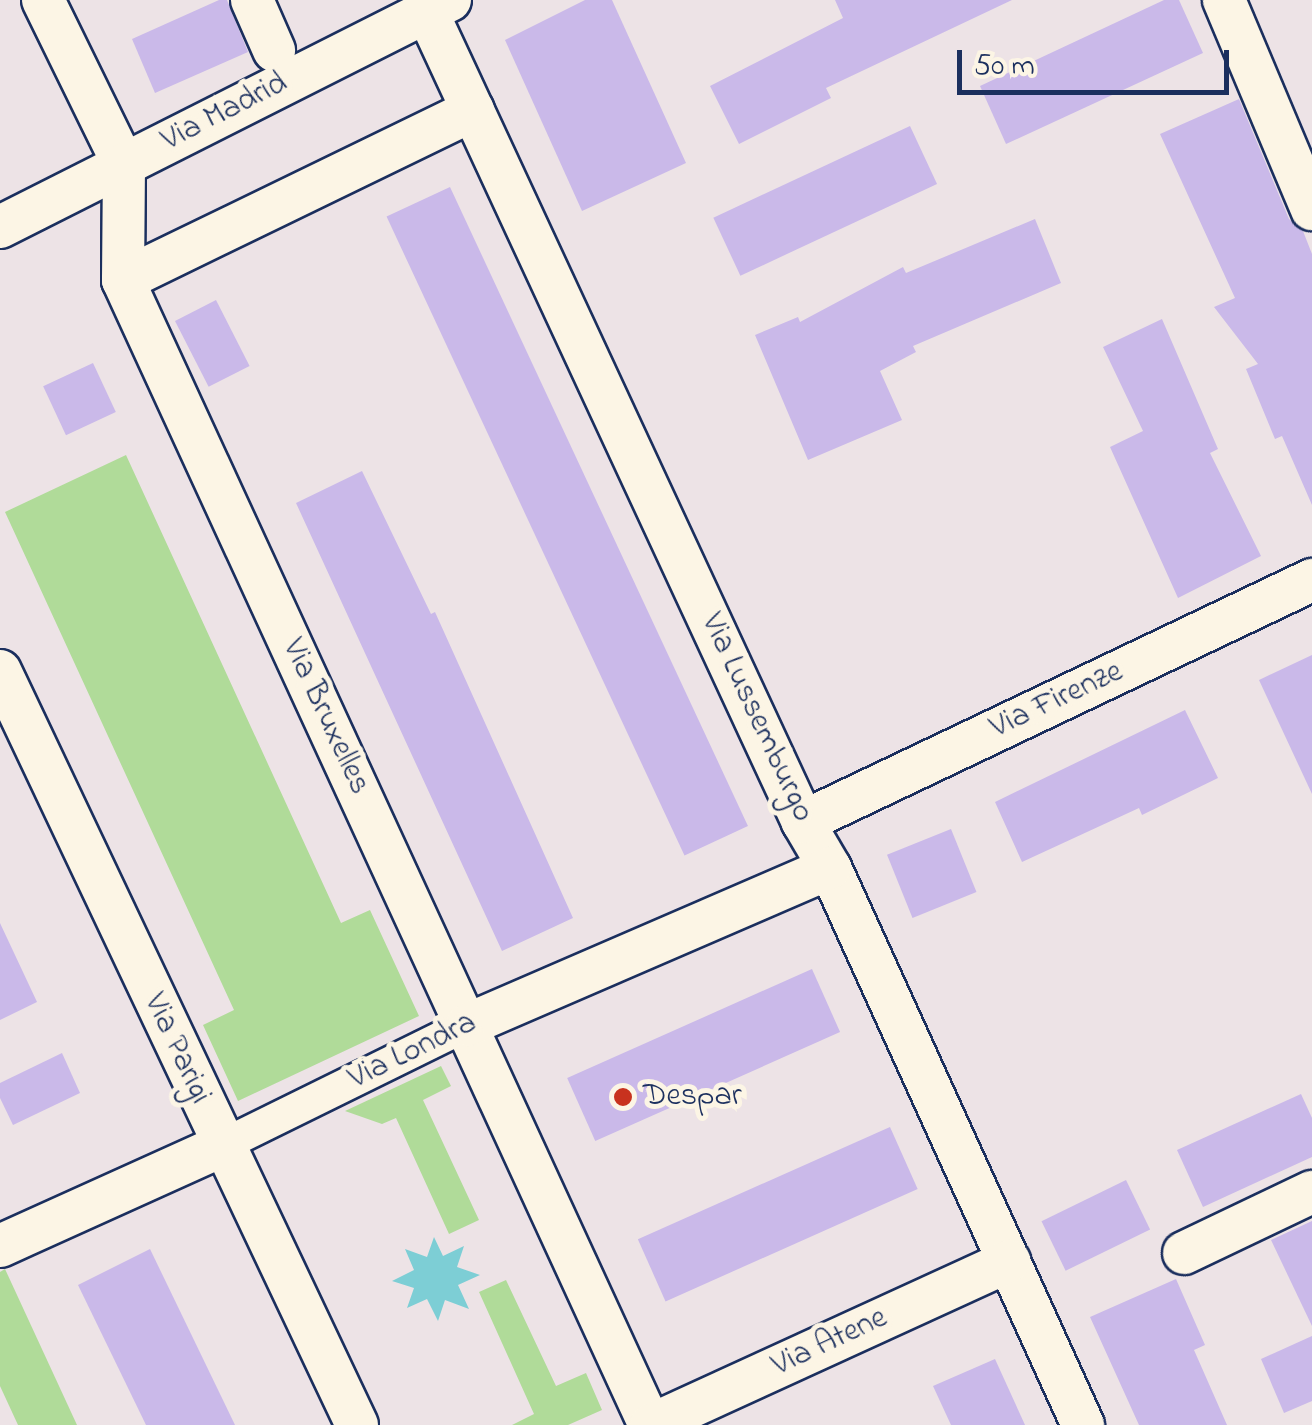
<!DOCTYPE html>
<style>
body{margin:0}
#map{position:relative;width:1312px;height:1425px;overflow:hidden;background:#ede3e6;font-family:"Indie Flower",sans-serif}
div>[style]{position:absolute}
.green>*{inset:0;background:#b0db99}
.water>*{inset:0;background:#7dced5}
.building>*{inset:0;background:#cab9e9;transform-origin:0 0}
.roads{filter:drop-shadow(2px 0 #1b2f5e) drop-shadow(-2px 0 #1b2f5e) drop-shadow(0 2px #1b2f5e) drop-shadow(0 -2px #1b2f5e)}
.pedestrian>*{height:32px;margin:-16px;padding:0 16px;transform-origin:16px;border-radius:16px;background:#fcf5e5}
.minor>*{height:42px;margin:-21px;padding:0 21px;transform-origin:21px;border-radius:21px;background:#fcf5e5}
.dots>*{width:28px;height:28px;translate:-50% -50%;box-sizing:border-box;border:5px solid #fcf5e5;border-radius:50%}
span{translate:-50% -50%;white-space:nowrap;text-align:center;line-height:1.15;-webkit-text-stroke:10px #fcf5e5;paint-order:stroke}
.street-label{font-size:32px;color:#1b2f5e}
.poi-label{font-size:32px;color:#1b2f5e}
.left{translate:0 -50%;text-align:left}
.scale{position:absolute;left:957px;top:50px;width:272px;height:45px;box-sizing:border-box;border:5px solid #1b2f5e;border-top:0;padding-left:12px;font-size:30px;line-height:35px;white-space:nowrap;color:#1b2f5e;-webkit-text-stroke:8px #fcf5e5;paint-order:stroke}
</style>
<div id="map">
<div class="green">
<i style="clip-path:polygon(126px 455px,341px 923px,370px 910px,419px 1016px,238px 1101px,203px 1025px,234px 1010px,5px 512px)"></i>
<i style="clip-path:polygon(441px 1066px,451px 1086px,423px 1100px,479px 1220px,449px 1234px,396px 1118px,382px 1124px,345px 1111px)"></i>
<i style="clip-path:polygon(5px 1269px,77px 1425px,18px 1425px,0 1386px,0 1272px)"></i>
<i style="clip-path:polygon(506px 1280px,556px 1386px,586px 1373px,602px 1410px,568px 1425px,512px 1425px,534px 1414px,479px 1292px)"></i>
</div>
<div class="water">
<i style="clip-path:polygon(434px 1237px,443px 1256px,464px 1246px,457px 1267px,480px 1275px,458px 1285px,469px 1309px,445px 1300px,438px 1321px,427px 1299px,407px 1308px,414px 1288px,392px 1281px,414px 1270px,405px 1249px,427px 1257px)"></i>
</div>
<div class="building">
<i style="clip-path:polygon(219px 0,227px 0,248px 52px,155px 93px,132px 39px)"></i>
<i style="clip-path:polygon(585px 0,612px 0,686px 163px,582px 211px,505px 40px)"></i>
<i style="clip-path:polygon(835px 0,1012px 0,826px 88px,831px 98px,739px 144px,710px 86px,843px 18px)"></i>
<i style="clip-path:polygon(1164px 0,1179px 0,1203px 53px,1006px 144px,980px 86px)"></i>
<i style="clip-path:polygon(1239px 99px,1289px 219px,1303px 231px,1312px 254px,1312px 505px,1282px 436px,1275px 439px,1246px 369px,1258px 364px,1214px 307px,1235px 298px,1160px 134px)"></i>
<i style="left:910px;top:126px;width:64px;height:217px;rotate:65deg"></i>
<i style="left:450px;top:187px;width:705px;height:70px;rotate:65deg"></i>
<i style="clip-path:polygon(1035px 219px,1061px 283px,913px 346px,916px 352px,880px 371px,902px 420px,808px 460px,755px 335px,798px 317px,800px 322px,903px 267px,906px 273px)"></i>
<i style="left:216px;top:300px;width:74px;height:46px;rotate:63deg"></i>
<i style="clip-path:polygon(1162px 319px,1218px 449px,1210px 453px,1261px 556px,1178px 598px,1110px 447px,1143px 431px,1103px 347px)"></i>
<i style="left:93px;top:363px;width:54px;height:55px;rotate:65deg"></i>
<i style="clip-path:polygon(362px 471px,431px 614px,435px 612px,573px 918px,502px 951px,296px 503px)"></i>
<i style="clip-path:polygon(1312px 655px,1312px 794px,1259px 680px)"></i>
<i style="clip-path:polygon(1185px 710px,1218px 778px,1142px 815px,1139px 808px,1022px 862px,995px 802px)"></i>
<i style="left:951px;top:829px;width:68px;height:69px;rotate:68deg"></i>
<i style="clip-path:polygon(0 923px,37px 1002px,0 1020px)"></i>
<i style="left:812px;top:969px;width:69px;height:268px;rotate:66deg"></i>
<i style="clip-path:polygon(62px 1053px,80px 1093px,13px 1125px,0 1098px,0 1083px)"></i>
<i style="clip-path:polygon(1301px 1094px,1312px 1118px,1312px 1157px,1203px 1207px,1177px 1150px)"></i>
<i style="left:890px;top:1127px;width:68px;height:276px;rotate:66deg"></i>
<i style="left:1126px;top:1180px;width:55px;height:94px;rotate:64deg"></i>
<i style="clip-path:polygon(1312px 1221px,1312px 1326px,1271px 1240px)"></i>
<i style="clip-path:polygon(150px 1249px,235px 1425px,146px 1425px,78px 1285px)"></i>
<i style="clip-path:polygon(1176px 1279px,1205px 1345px,1194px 1350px,1227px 1425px,1139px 1425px,1090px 1317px)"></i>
<i style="clip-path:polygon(1312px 1336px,1312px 1401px,1284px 1413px,1261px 1359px)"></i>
<i style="clip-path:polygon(995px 1359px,1025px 1425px,951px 1425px,933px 1386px)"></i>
</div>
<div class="roads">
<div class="pedestrian">
<i style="left:221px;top:1146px;width:274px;rotate:-26.2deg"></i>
</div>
<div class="minor">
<i style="left:43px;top:0;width:184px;rotate:63.9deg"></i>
<i style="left:124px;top:165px;width:115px;rotate:90.5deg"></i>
<i style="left:123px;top:280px;width:1260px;rotate:65.29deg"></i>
<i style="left:252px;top:0;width:55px;rotate:66.3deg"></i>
<i style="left:1224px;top:0;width:227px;rotate:67.2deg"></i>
<i style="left:427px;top:12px;width:893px;rotate:65.1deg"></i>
<i style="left:803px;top:822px;width:53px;rotate:59.6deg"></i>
<i style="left:830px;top:868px;width:612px;rotate:65.57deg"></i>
<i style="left:0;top:227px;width:504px;rotate:-26.77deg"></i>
<i style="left:123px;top:280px;width:389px;rotate:-25.9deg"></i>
<i style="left:0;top:671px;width:834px;rotate:64.66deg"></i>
<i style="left:803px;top:822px;width:564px;rotate:-25.43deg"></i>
<i style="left:467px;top:1025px;width:395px;rotate:-23.4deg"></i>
<i style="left:0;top:1246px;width:243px;rotate:-24.3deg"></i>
<i style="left:1184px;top:1253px;width:142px;rotate:-25.5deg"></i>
<i style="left:651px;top:1425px;width:394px;rotate:-24.6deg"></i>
</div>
</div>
<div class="dots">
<i style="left:623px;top:1097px;background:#c8321e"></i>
</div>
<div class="street-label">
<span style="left:225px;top:113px;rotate:-27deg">Via Madrid</span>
<span style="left:1057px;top:701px;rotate:-25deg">Via Firenze</span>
<span style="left:325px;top:717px;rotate:65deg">Via Bruxelles</span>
<span style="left:756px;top:718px;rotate:65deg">Via Lussemburgo</span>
<span style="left:176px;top:1049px;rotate:65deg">Via Parigi</span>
<span style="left:413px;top:1052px;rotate:-26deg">Via Londra</span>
<span style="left:830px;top:1343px;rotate:-25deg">Via Atene</span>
</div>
<div class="poi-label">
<span class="left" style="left:643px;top:1097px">Despar</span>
</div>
<div class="scale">50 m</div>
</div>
